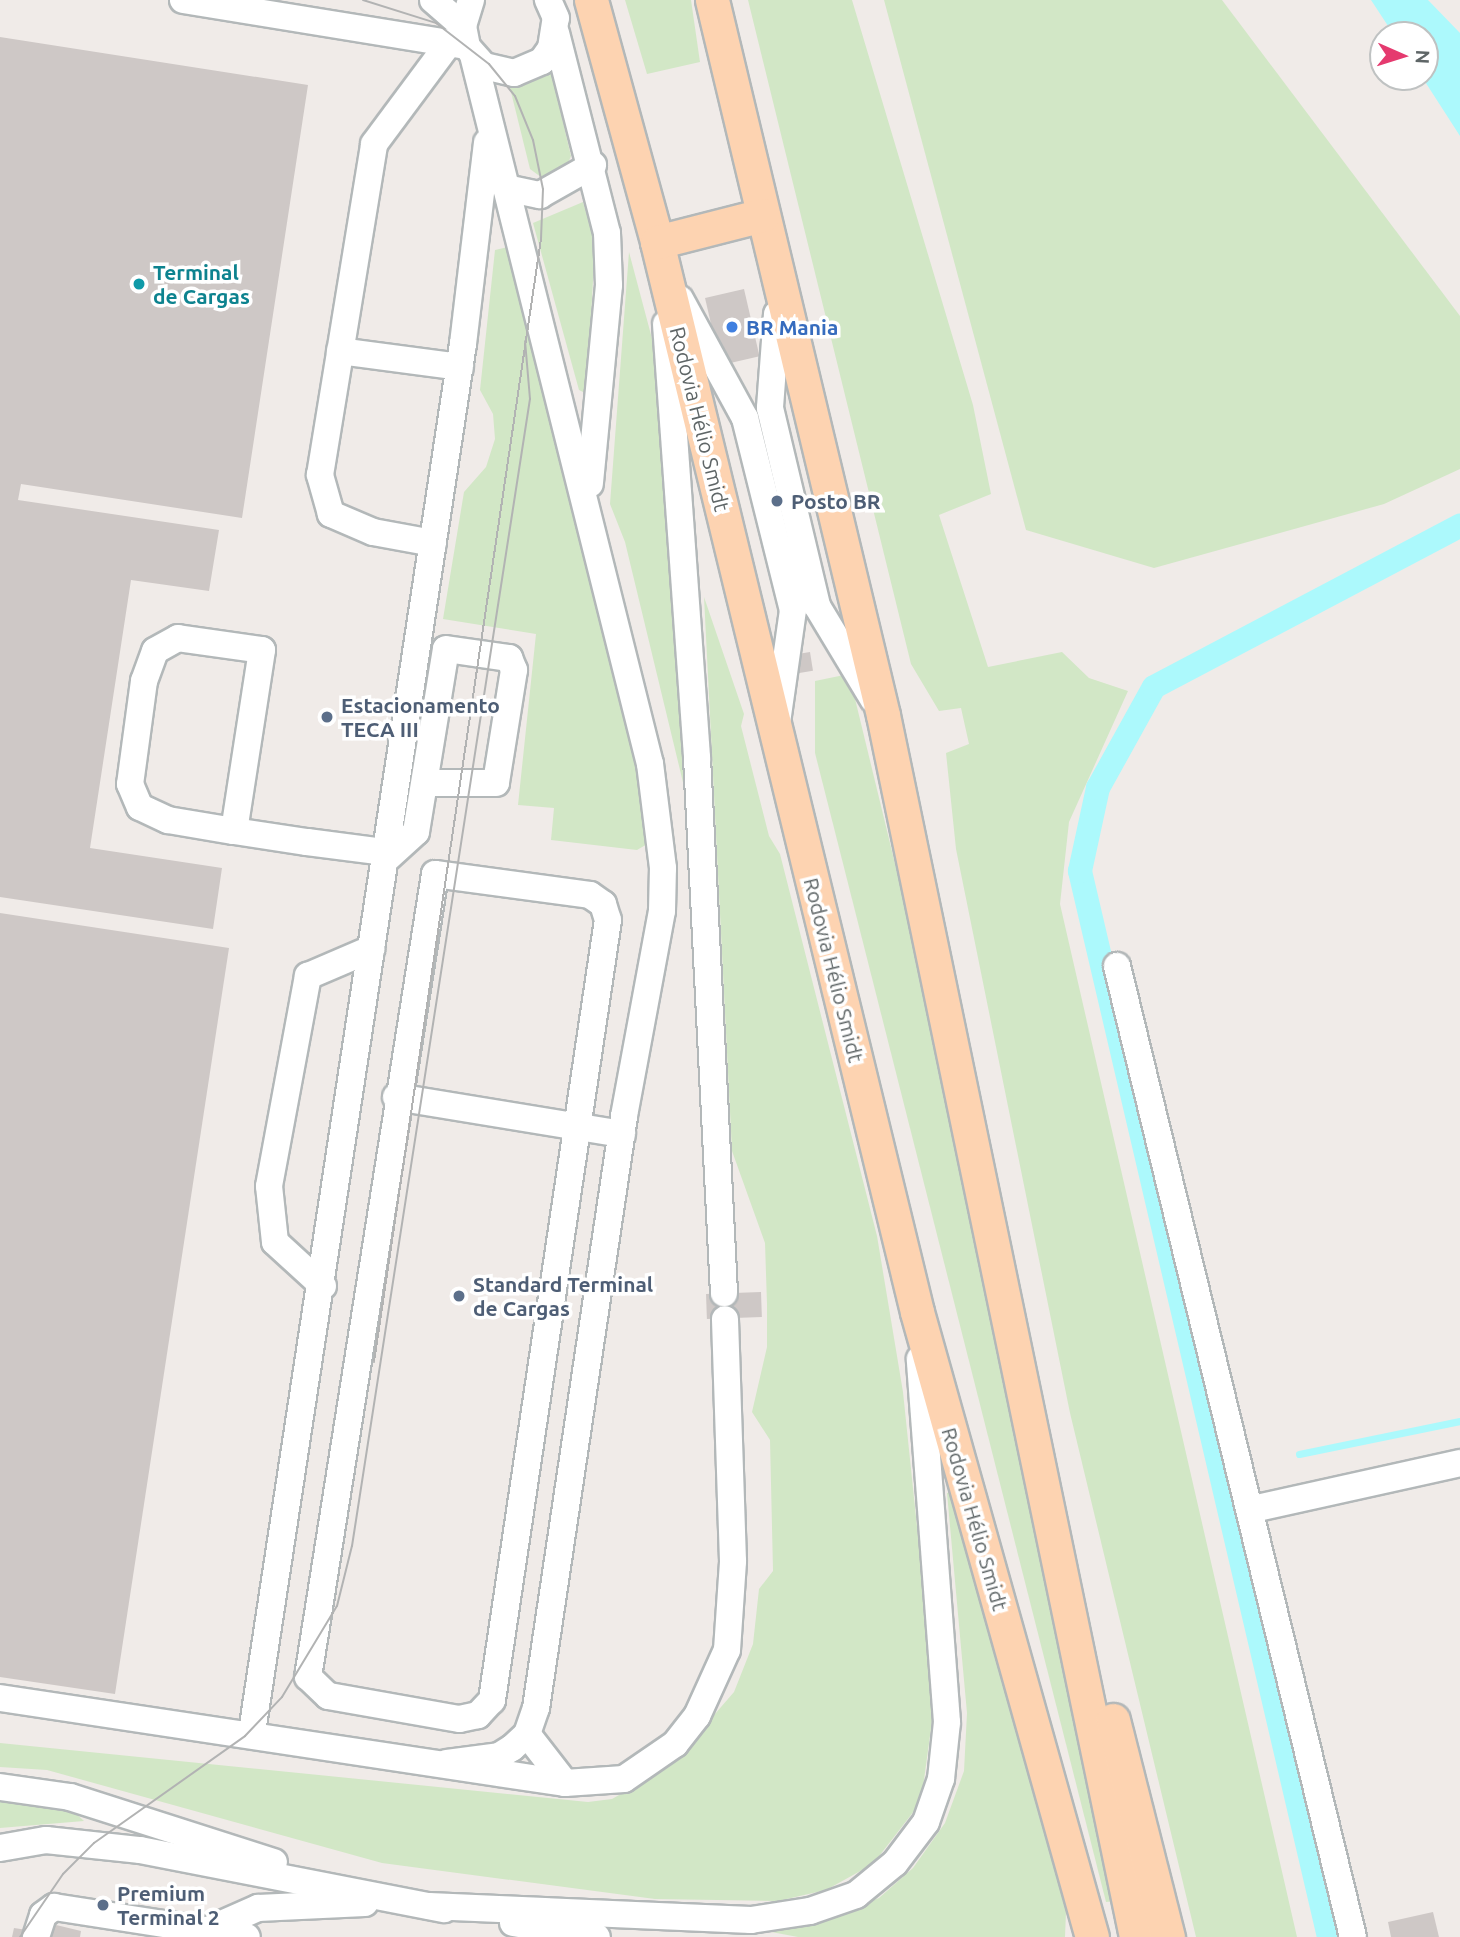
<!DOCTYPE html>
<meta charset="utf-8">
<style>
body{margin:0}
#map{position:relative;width:1460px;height:1937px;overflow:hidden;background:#f0ebe8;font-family:Ubuntu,sans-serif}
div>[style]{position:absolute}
.green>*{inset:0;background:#d2e7c6}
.water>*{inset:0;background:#acf9fc}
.stream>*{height:7px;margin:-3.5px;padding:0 3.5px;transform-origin:3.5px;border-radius:3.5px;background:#acf9fc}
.canal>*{height:24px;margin:-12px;padding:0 12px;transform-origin:12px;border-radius:12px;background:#acf9fc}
.building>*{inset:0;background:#cec8c6;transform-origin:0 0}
.roads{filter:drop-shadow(2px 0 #b3b8b9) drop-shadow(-2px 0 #b3b8b9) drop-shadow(0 2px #b3b8b9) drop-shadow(0 -2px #b3b8b9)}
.minor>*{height:26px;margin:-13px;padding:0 13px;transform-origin:13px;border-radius:13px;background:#fff}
.major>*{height:33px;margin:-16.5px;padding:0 16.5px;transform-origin:16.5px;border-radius:16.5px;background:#fdd3b1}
.tram>*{height:2px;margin:-1px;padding:0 1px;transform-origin:1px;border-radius:1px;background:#b2b3b3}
.dots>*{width:19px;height:19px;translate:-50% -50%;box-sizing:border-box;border:4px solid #fff;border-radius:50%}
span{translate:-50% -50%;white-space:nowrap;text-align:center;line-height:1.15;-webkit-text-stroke:7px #fff;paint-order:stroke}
.culture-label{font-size:21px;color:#0d838f;font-weight:700}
.left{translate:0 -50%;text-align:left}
.shop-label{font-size:21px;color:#366cbe;font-weight:700}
.street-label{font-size:21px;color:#5f6667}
.service-label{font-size:21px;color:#4e5e75;font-weight:700}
.north{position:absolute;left:1369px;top:21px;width:70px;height:70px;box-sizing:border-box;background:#fff;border:2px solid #bfc2c2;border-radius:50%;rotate:93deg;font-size:19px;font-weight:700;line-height:28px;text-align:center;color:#5f6667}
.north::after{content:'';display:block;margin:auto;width:24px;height:32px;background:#e53a6f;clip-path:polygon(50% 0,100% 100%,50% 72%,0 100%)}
</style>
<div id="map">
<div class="green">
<i style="clip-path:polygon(625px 0,691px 0,700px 62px,647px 74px)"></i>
<i style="clip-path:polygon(748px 0,852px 0,973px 405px,991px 494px,939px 515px,988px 667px,1062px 652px,1089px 678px,1128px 691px,1069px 822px,1060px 904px,1297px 1937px,1196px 1937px,1070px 1413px,956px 849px,946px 753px,969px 744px,961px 708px,939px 711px,911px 664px)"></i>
<i style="clip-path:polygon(884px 0,1222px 0,1460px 316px,1460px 469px,1384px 504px,1154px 568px,1026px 530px)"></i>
<i style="clip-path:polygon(551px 71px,571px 156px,564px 173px,545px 180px,530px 169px,510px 88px)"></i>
<i style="clip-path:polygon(583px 202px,595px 243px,587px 394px,579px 390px,533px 223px)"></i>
<i style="clip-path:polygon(508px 247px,518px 252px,652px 829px,649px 843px,637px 850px,551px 840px,554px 808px,518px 805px,536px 634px,443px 619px,464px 492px,486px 467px,495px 439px,493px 414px,480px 390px,495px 250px)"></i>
<i style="clip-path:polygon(629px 252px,663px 380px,687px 799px,625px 542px,610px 504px)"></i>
<i style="clip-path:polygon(704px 597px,744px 714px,741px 726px,769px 836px,780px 854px,877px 1236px,903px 1392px,935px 1699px,921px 1802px,873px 1864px,826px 1890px,778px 1901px,655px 1899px,382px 1863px,47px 1770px,0 1767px,0 1743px,588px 1802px,612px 1799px,669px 1767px,734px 1692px,753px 1644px,759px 1589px,773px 1571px,770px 1440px,752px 1412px,767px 1347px,767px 1304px,765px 1243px,732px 1151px)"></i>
<i style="clip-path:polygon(849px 674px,939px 1045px,1117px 1901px,1106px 1902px,815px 753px,815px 681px)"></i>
<i style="clip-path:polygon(959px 1490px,1066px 1912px,1065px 1937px,798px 1937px,745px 1927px,809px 1925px,879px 1898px,913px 1868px,945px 1823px,964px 1771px,967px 1713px,947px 1493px)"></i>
<i style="clip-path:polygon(0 1801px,73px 1811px,84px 1821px,0 1828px)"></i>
</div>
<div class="water">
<i style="clip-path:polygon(1371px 0,1428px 0,1460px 33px,1460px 136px,1422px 77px,1425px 35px,1394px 35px)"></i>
</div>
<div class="stream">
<i style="left:1299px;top:1454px;width:164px;rotate:-11.6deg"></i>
</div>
<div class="canal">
<i style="left:1329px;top:1937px;width:1095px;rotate:-103.15deg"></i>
<i style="left:1080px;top:871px;width:85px;rotate:-77.8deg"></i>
<i style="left:1098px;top:788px;width:115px;rotate:-61deg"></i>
<i style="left:1154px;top:687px;width:346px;rotate:-27.8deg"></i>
</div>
<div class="building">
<i style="clip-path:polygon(0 37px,308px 85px,242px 518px,21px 484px,18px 500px,219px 530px,209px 591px,131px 580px,90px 848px,222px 868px,213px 929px,0 897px)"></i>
<i style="left:744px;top:289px;width:69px;height:40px;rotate:77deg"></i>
<i style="left:810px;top:652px;width:19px;height:17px;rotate:81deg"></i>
<i style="clip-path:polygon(0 913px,229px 948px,115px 1694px,0 1677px)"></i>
<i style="left:761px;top:1292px;width:25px;height:55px;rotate:88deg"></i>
<i style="clip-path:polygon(1433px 1912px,1439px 1937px,1391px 1937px,1388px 1922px)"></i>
<i style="clip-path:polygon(52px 1924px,81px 1931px,80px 1937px,49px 1937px)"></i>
<i style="clip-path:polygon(14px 1928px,27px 1930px,26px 1937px,12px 1937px)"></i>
</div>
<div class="roads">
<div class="minor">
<i style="left:183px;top:0;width:282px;rotate:9.2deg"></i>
<i style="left:433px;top:0;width:40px;rotate:41deg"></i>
<i style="left:471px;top:0;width:27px;rotate:107deg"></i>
<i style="left:463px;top:26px;width:21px;rotate:79deg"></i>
<i style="left:467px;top:47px;width:25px;rotate:48deg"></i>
<i style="left:484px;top:66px;width:31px;rotate:13deg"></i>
<i style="left:514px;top:73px;width:30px;rotate:-23deg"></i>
<i style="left:542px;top:61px;width:16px;rotate:-55deg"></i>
<i style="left:551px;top:48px;width:30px;rotate:-81deg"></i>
<i style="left:556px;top:18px;width:20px;rotate:-114deg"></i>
<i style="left:556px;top:33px;width:206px;rotate:75.7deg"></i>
<i style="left:607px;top:233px;width:52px;rotate:87.8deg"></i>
<i style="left:609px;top:285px;width:200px;rotate:95.5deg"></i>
<i style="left:506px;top:188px;width:35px;rotate:12deg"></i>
<i style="left:540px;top:195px;width:61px;rotate:-29.5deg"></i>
<i style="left:680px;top:299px;width:136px;rotate:61.4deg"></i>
<i style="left:745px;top:418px;width:198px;rotate:76deg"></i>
<i style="left:793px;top:610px;width:114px;rotate:98.1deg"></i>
<i style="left:777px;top:314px;width:94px;rotate:94.3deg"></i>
<i style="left:770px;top:408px;width:204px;rotate:76.6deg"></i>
<i style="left:817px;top:606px;width:109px;rotate:58.9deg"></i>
<i style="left:666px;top:324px;width:435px;rotate:85.9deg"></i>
<i style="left:697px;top:758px;width:536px;rotate:87.11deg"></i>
<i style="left:340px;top:351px;width:121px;rotate:7.6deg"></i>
<i style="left:433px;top:543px;width:61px;rotate:-169.6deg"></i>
<i style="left:373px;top:532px;width:46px;rotate:-156.8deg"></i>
<i style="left:331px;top:514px;width:41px;rotate:-105.8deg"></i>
<i style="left:320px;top:475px;width:335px;rotate:-80.7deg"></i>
<i style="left:374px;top:144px;width:126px;rotate:-53.4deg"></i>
<i style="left:234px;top:831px;width:183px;rotate:-81.2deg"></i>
<i style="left:262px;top:650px;width:85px;rotate:-171.9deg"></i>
<i style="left:178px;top:638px;width:26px;rotate:151deg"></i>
<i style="left:155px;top:651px;width:32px;rotate:110deg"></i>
<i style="left:144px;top:681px;width:104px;rotate:97.7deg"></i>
<i style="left:130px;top:784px;width:25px;rotate:67deg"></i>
<i style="left:140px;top:807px;width:31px;rotate:25deg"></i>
<i style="left:168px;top:820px;width:67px;rotate:9.5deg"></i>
<i style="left:234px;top:831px;width:74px;rotate:8.6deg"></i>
<i style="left:307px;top:842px;width:79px;rotate:7.3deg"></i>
<i style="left:384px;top:861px;width:43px;rotate:-42.2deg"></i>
<i style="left:416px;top:832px;width:185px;rotate:-80.7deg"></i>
<i style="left:446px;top:649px;width:64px;rotate:8.1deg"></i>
<i style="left:509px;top:658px;width:13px;rotate:67deg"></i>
<i style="left:514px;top:670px;width:114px;rotate:99.1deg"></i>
<i style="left:496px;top:783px;width:69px;rotate:180deg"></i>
<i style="left:435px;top:874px;width:156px;rotate:7.7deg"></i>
<i style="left:590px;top:895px;width:16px;rotate:35deg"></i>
<i style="left:603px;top:904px;width:17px;rotate:73deg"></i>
<i style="left:608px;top:920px;width:789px;rotate:98.46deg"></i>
<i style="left:492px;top:1700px;width:21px;rotate:133deg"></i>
<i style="left:478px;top:1715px;width:19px;rotate:168deg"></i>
<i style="left:459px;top:1719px;width:133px;rotate:-170deg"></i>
<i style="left:328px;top:1696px;width:28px;rotate:-136deg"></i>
<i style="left:308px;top:1677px;width:813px;rotate:-81.01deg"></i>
<i style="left:1117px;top:966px;width:999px;rotate:76.34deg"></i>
<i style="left:396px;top:1097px;width:229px;rotate:9.3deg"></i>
<i style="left:323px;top:1286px;width:65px;rotate:-137.5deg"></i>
<i style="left:275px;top:1242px;width:56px;rotate:-96.1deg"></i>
<i style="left:269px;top:1186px;width:214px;rotate:-79.5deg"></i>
<i style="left:308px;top:976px;width:69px;rotate:-23.2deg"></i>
<i style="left:1253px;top:1509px;width:212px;rotate:-12.5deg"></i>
<i style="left:0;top:1698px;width:571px;rotate:8.56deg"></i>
<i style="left:565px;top:1783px;width:59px;rotate:-3.9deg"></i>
<i style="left:624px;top:1779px;width:62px;rotate:-34.5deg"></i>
<i style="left:675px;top:1744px;width:36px;rotate:-52deg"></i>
<i style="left:697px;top:1716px;width:72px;rotate:-65.6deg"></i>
<i style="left:727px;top:1650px;width:89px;rotate:-86.1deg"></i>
<i style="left:733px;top:1561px;width:242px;rotate:-91.9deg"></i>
<i style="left:252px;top:1732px;width:1404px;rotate:-81.36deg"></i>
<i style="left:463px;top:344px;width:203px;rotate:-83.2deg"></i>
<i style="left:527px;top:1734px;width:62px;rotate:52.2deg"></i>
<i style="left:447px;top:1763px;width:52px;rotate:-7.7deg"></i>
<i style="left:499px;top:1756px;width:15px;rotate:-32deg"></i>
<i style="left:512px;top:1748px;width:21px;rotate:-43deg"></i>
<i style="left:527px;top:1734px;width:28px;rotate:-71deg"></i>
<i style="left:536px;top:1708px;width:599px;rotate:-81.54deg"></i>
<i style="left:624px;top:1116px;width:208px;rotate:-79.5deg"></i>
<i style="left:662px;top:911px;width:43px;rotate:-88.7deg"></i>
<i style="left:663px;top:868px;width:105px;rotate:-97.1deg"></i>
<i style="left:650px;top:764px;width:731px;rotate:-104.02deg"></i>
<i style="left:0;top:1787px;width:71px;rotate:8.1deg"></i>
<i style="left:70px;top:1797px;width:214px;rotate:17.7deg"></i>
<i style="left:0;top:1848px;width:47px;rotate:-9.9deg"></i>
<i style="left:46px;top:1840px;width:95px;rotate:6.1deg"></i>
<i style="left:140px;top:1850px;width:310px;rotate:11deg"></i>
<i style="left:429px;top:1906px;width:322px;rotate:2.5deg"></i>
<i style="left:751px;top:1920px;width:60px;rotate:-8.7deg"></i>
<i style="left:810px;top:1911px;width:49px;rotate:-19.2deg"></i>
<i style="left:856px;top:1895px;width:50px;rotate:-39.4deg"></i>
<i style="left:895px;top:1863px;width:51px;rotate:-52.9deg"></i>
<i style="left:926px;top:1822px;width:46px;rotate:-70.8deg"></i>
<i style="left:941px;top:1779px;width:57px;rotate:-84deg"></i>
<i style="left:947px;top:1722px;width:364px;rotate:-94.3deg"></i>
<i style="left:513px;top:1923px;width:85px;rotate:9.5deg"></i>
<i style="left:206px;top:1931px;width:57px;rotate:-23.9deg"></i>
<i style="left:258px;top:1908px;width:107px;rotate:-2.7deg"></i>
<i style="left:36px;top:1937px;width:23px;rotate:-72deg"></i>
<i style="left:43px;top:1915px;width:14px;rotate:-36deg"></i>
<i style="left:54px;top:1907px;width:195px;rotate:8.8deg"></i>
</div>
<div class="major">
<i style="left:591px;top:0;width:251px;rotate:74.7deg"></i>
<i style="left:657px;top:242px;width:1101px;rotate:76.34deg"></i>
<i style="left:917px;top:1312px;width:649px;rotate:74.36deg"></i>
<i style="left:712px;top:0;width:735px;rotate:76.55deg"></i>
<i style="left:883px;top:715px;width:1248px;rotate:78.3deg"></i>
<i style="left:657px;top:242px;width:109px;rotate:-14.3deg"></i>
<i style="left:1113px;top:1720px;width:224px;rotate:75.8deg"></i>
</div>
</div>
<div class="tram">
<i style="left:363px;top:0;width:77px;rotate:17.5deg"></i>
<i style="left:436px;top:23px;width:67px;rotate:37.7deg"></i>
<i style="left:489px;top:64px;width:41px;rotate:50.9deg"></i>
<i style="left:515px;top:96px;width:48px;rotate:67.8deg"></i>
<i style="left:533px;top:140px;width:50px;rotate:78.5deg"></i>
<i style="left:543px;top:189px;width:50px;rotate:92.3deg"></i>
<i style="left:541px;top:239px;width:1135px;rotate:98.46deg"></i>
<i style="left:20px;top:1937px;width:76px;rotate:-55.7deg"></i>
<i style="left:63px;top:1874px;width:44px;rotate:-45deg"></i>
<i style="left:94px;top:1843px;width:185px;rotate:-35.3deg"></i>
<i style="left:245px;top:1736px;width:54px;rotate:-46.5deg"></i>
<i style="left:282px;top:1697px;width:106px;rotate:-58.9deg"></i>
<i style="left:337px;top:1606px;width:62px;rotate:-76deg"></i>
<i style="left:352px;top:1546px;width:1161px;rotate:-81.18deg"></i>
<i style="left:530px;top:399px;width:58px;rotate:-94.9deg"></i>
</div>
<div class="dots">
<i style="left:139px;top:284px;background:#0f9aa8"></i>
<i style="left:732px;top:327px;background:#3f7fe0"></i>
<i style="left:777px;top:501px;background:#5c6f8a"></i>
<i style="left:327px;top:717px;background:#5c6f8a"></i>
<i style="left:459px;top:1296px;background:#5c6f8a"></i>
<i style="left:103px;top:1905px;background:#5c6f8a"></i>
</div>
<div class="culture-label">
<span class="left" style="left:153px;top:284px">Terminal<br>de Cargas</span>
</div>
<div class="shop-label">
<span class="left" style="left:746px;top:327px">BR Mania</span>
</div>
<div class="street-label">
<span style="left:700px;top:419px;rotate:76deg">Rodovia Hélio Smidt</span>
<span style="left:834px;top:970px;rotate:76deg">Rodovia Hélio Smidt</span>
<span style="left:975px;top:1519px;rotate:74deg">Rodovia Hélio Smidt</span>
</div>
<div class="service-label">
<span class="left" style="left:791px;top:501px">Posto BR</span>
<span class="left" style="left:341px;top:717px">Estacionamento<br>TECA III</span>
<span class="left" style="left:473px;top:1296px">Standard Terminal<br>de Cargas</span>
<span class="left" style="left:117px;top:1905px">Premium<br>Terminal 2</span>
</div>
<div class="north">N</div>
</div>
